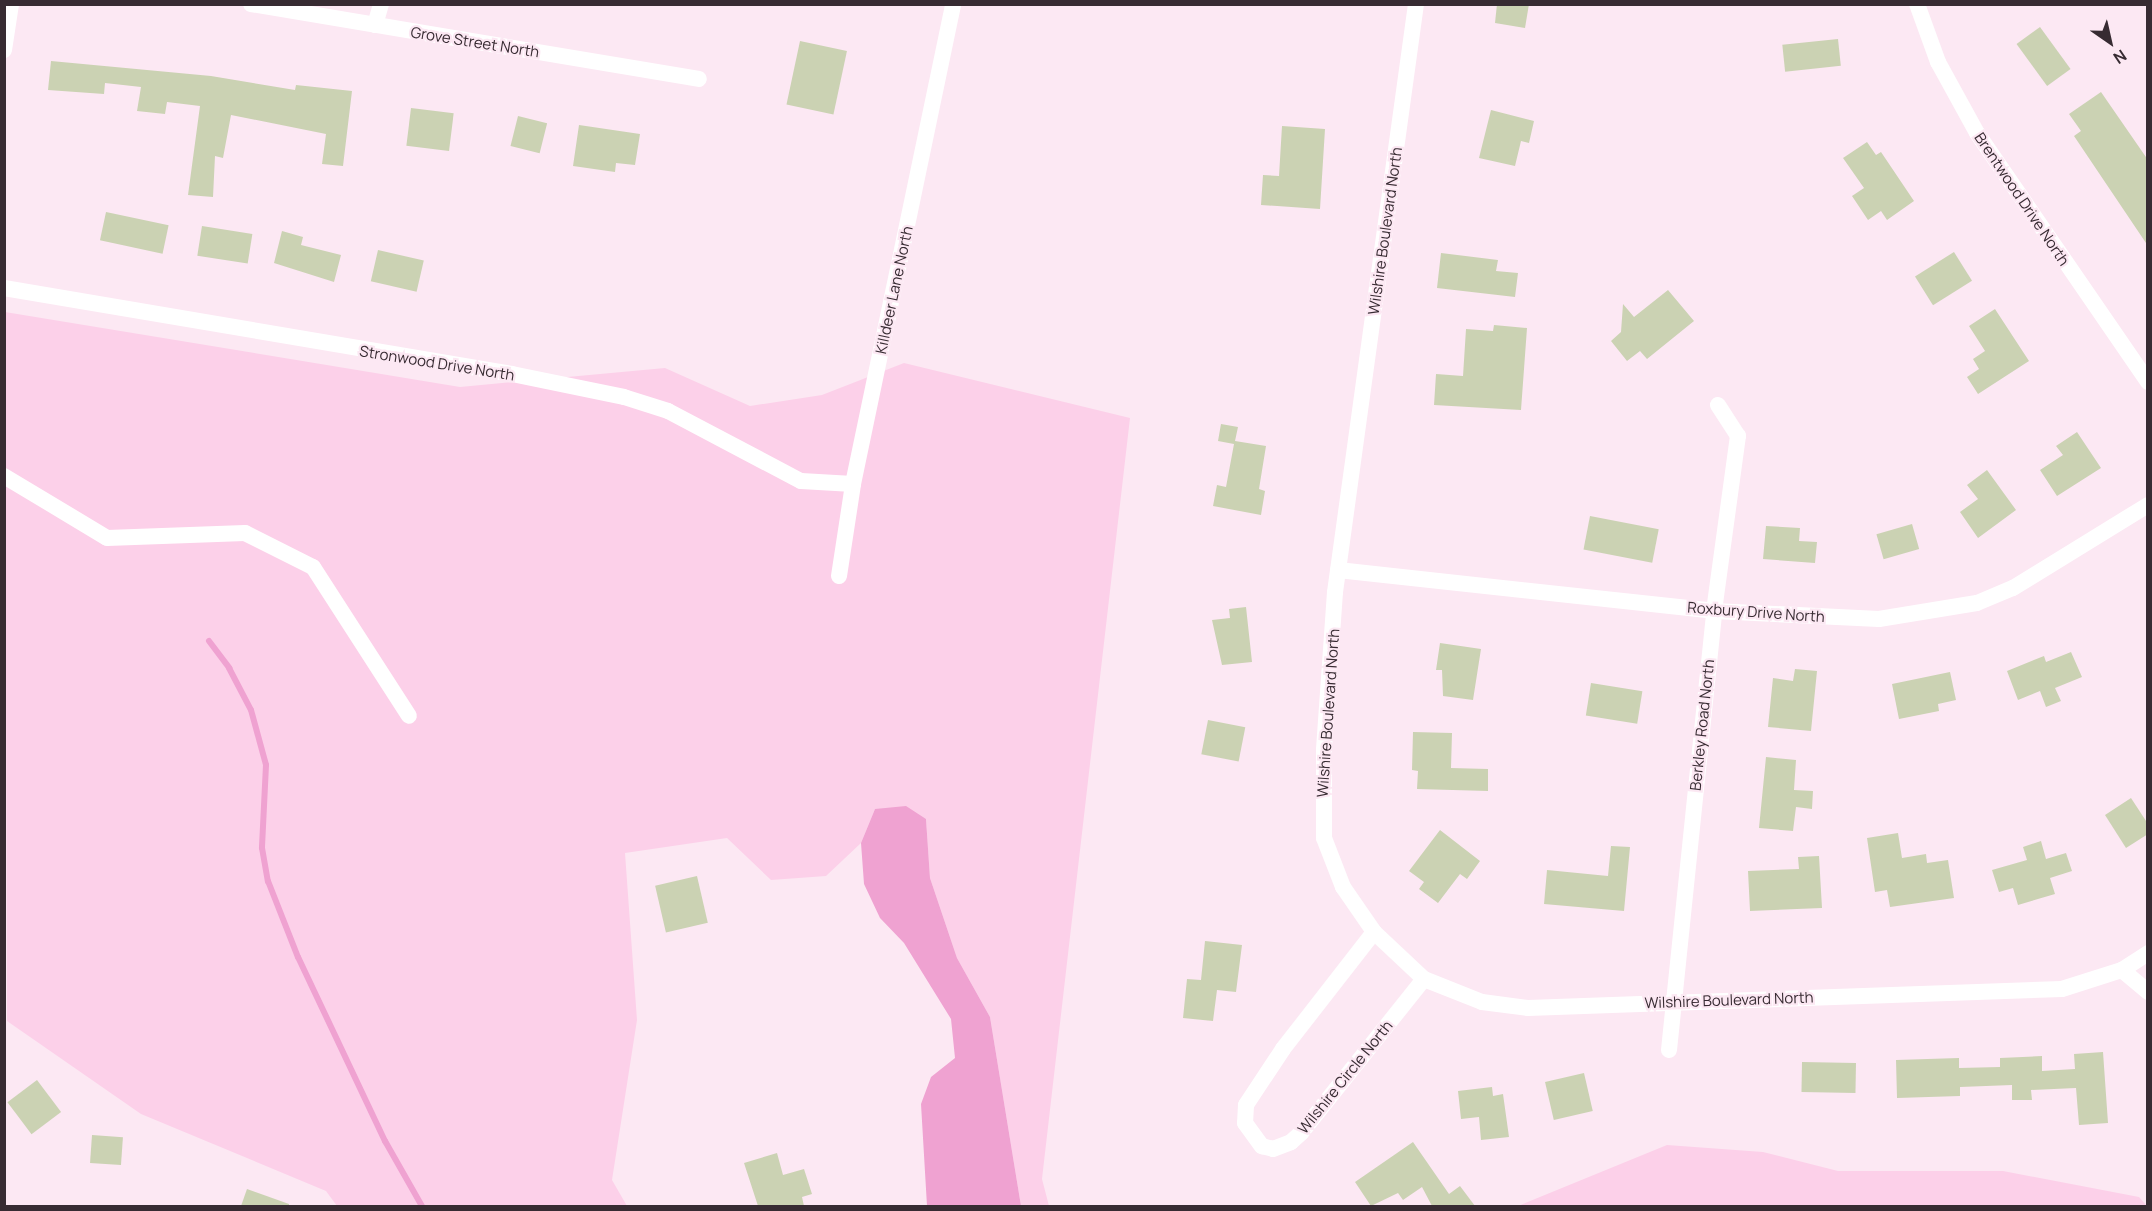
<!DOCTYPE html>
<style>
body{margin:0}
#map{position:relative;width:2152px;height:1211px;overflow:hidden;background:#fce8f3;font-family:Manrope,sans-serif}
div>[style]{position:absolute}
.green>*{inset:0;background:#fcd0e9}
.water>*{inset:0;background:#efa2d1}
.stream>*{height:6px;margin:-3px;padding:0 3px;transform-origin:3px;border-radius:3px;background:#efa2d1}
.building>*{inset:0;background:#cbd2b3;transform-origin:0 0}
.street>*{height:16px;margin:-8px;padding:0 8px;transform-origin:8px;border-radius:8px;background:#fff}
span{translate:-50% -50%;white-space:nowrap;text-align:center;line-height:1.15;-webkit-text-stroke:4.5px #fce8f3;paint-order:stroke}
.street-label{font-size:15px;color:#372b32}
.frame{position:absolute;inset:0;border:6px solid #372b32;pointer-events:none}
.north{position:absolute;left:2080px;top:12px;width:60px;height:60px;-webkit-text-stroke:4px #fce8f3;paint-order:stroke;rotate:146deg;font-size:16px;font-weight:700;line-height:24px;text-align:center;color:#372b32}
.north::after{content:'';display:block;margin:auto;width:21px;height:27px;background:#372b32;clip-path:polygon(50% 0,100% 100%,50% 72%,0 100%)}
</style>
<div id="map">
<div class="green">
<i style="clip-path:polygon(5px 312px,460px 387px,665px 368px,750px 406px,822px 395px,904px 363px,1130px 418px,1042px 1179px,1049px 1206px,1021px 1206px,990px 1017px,957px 958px,930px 878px,926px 819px,875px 809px,861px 843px,826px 876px,771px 880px,727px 838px,625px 853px,637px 1020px,612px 1180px,627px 1206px,337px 1206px,326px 1191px,141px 1114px,7px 1021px)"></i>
<i style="clip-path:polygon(1667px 1145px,1763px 1152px,1838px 1171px,2003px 1171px,2139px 1197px,2147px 1206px,1518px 1206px)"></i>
</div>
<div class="water">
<i style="clip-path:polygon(906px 806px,926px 819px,930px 878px,957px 958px,990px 1017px,1021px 1206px,927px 1206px,921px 1104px,931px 1077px,955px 1058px,951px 1019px,904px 943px,880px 918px,864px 884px,861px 843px,875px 809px)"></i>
</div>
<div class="stream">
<i style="left:209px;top:641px;width:34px;rotate:53deg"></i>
<i style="left:229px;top:668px;width:47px;rotate:62.4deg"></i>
<i style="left:251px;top:710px;width:57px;rotate:74.7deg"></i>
<i style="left:266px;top:765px;width:83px;rotate:92.8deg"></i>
<i style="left:262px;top:848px;width:34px;rotate:80deg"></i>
<i style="left:268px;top:881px;width:82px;rotate:68.5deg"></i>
<i style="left:298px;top:957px;width:204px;rotate:64.7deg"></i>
<i style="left:385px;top:1141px;width:75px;rotate:60.4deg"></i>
</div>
<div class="building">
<i style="clip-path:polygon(1497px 4px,1529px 4px,1525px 28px,1495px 23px)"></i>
<i style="left:2040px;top:27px;width:52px;height:29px;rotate:54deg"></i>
<i style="left:1838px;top:39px;width:27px;height:56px;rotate:84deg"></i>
<i style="left:800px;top:41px;width:48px;height:65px;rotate:12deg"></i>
<i style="clip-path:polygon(51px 61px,211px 76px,295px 90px,296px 85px,352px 91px,343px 166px,322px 164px,326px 134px,231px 115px,223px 158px,215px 156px,213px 197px,188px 195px,200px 106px,167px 102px,165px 114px,137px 111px,141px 87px,105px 83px,104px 94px,48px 90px)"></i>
<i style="clip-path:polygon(2101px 92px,2148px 160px,2148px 246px,2074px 136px,2081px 131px,2069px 114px)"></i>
<i style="left:411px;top:108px;width:43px;height:38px;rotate:7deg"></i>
<i style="clip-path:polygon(1491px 110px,1534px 121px,1529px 143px,1521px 141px,1515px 166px,1479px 158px)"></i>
<i style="left:518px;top:116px;width:30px;height:31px;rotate:14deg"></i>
<i style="clip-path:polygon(579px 125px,640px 134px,635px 165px,616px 163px,615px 172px,573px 166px)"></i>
<i style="clip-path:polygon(1282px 126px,1325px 129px,1320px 209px,1261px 205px,1263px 175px,1279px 176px)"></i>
<i style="clip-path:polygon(1867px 142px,1876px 155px,1881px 152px,1914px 201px,1887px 220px,1881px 211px,1868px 220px,1852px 196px,1864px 188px,1843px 158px)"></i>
<i style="left:106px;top:212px;width:64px;height:29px;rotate:12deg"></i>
<i style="left:202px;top:226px;width:51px;height:30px;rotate:9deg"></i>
<i style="clip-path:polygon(282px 231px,303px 237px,301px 245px,341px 255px,334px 282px,274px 263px)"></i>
<i style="left:378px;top:250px;width:47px;height:32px;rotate:13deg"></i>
<i style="left:1954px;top:252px;width:34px;height:46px;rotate:58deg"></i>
<i style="clip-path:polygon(1441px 253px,1498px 260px,1496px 271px,1518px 273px,1515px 297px,1437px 288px)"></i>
<i style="clip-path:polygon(1668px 290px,1694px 321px,1647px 359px,1640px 351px,1627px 361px,1611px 341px,1621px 332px,1623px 304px,1634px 317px)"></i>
<i style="clip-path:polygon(1995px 309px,2029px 361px,1978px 394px,1967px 377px,1979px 369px,1973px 359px,1985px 351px,1969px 326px)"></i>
<i style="clip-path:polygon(1494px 325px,1527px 328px,1521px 410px,1434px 405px,1436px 374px,1463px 376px,1466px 329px,1493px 331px)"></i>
<i style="clip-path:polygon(1221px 424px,1238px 427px,1235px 441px,1266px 446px,1259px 489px,1265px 491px,1261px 515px,1213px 506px,1217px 485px,1226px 487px,1234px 444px,1218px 441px)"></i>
<i style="clip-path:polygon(2077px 432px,2101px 468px,2057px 496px,2040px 470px,2063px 455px,2056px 446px)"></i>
<i style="clip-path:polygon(1987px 470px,2016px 510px,1978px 538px,1960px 512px,1978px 499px,1967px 485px)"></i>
<i style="left:1590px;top:516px;width:70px;height:34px;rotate:11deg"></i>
<i style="left:1912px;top:524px;width:26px;height:37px;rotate:74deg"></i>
<i style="clip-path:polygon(1766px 526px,1800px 528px,1799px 541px,1817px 542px,1815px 563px,1763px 559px)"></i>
<i style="clip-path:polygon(1246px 607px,1252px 662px,1222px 665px,1212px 620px,1230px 618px,1229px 609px)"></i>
<i style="clip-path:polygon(1440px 643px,1481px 649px,1473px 700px,1443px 696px,1442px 670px,1436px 670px)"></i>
<i style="clip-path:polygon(2071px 652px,2082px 677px,2055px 688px,2061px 701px,2046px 707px,2040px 691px,2018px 700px,2007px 671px,2044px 656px,2046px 662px)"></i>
<i style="clip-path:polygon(1795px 669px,1817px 671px,1811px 731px,1768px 727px,1773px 678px,1793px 681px)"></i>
<i style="clip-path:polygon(1950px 672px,1956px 700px,1938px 704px,1939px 711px,1899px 719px,1892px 684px)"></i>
<i style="left:1591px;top:683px;width:52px;height:33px;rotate:9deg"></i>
<i style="left:1208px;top:720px;width:38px;height:35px;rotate:11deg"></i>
<i style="clip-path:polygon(1413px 732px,1452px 733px,1451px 768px,1488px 769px,1488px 791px,1417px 789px,1418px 771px,1412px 770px)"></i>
<i style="clip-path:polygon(1766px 757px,1796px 760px,1794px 790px,1813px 791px,1812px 809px,1796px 807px,1793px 831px,1759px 828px)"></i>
<i style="clip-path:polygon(2131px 798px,2148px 824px,2148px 834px,2126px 848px,2105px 815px)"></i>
<i style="clip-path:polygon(1440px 830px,1480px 861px,1467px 879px,1460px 874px,1438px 903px,1419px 889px,1424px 882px,1409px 871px)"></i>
<i style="clip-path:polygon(1898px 833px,1902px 858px,1926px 854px,1927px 863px,1948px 860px,1954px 898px,1890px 907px,1887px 890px,1875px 892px,1867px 838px)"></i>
<i style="clip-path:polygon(2041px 841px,2046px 859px,2066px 853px,2072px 871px,2050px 878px,2055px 894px,2018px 905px,2013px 888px,1999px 892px,1992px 870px,2027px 860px,2023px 847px)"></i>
<i style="clip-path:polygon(1611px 846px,1630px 847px,1624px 911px,1544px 904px,1547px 870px,1608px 876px)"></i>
<i style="clip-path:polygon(1819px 856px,1822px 908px,1750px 911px,1748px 871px,1799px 869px,1798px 857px)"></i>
<i style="left:697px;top:876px;width:48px;height:43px;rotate:77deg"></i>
<i style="clip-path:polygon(1205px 941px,1242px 945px,1236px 992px,1217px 990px,1213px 1021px,1183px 1018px,1187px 979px,1201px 980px)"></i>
<i style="clip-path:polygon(2103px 1052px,2108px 1123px,2079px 1125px,2076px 1088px,2031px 1090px,2032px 1100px,2012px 1100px,2012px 1085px,1960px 1087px,1960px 1096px,1897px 1098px,1896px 1060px,1959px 1058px,1959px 1068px,2000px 1067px,2000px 1058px,2042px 1056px,2042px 1071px,2075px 1069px,2074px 1054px)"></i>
<i style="left:1802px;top:1062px;width:54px;height:30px;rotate:1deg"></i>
<i style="left:1584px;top:1073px;width:39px;height:40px;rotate:77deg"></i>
<i style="left:37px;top:1080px;width:40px;height:37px;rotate:53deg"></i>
<i style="clip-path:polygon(1492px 1087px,1493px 1096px,1503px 1094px,1509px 1137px,1481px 1140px,1479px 1117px,1461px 1119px,1458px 1091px)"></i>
<i style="left:92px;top:1135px;width:31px;height:28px;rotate:4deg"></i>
<i style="clip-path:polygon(1413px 1142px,1449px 1194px,1460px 1186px,1475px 1206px,1432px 1206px,1422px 1187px,1403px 1200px,1398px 1193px,1371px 1206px,1355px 1182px)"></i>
<i style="clip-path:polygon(777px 1153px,783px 1175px,804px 1169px,812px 1194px,802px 1197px,804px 1206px,758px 1206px,744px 1163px)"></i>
<i style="clip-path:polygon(247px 1189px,289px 1204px,289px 1206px,241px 1206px)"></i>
</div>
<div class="street">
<i style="left:251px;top:4px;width:454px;rotate:9.5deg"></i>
<i style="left:1416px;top:4px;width:594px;rotate:97.84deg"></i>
<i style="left:1335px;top:592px;width:158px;rotate:94deg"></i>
<i style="left:1324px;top:750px;width:88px;rotate:90deg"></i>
<i style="left:1324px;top:838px;width:53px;rotate:68.8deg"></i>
<i style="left:1343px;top:887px;width:55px;rotate:55.4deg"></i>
<i style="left:1374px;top:932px;width:69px;rotate:43.2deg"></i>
<i style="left:1424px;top:979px;width:62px;rotate:21.6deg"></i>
<i style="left:1482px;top:1002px;width:46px;rotate:7.4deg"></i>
<i style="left:1528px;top:1008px;width:534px;rotate:-2.04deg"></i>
<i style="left:2062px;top:989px;width:63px;rotate:-17.6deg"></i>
<i style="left:2122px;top:970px;width:31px;rotate:-33deg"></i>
<i style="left:1917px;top:4px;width:62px;rotate:70.1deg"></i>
<i style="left:1938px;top:62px;width:81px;rotate:61.2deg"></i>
<i style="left:1977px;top:133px;width:302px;rotate:55.5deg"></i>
<i style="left:375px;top:25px;width:22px;rotate:-74deg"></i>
<i style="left:4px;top:50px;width:47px;rotate:-81.3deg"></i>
<i style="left:4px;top:288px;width:515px;rotate:9.61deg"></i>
<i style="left:512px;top:374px;width:114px;rotate:11.6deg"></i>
<i style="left:624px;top:397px;width:46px;rotate:17.7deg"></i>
<i style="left:668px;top:411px;width:150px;rotate:27.8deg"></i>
<i style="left:801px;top:481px;width:52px;rotate:3.3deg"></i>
<i style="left:4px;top:476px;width:120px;rotate:31deg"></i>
<i style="left:107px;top:538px;width:138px;rotate:-2.1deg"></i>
<i style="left:245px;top:533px;width:76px;rotate:26.6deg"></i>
<i style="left:313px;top:567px;width:177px;rotate:57.2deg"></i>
<i style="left:1338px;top:570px;width:378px;rotate:6.2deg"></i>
<i style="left:1714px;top:611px;width:165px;rotate:2.8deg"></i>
<i style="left:1879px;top:619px;width:99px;rotate:-9.3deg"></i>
<i style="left:1977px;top:603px;width:39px;rotate:-23deg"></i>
<i style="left:2013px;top:588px;width:158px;rotate:-31.6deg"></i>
<i style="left:839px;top:576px;width:93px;rotate:-81.3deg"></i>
<i style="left:853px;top:484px;width:490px;rotate:-78.2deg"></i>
<i style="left:1374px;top:932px;width:148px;rotate:127.9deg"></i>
<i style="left:1283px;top:1049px;width:67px;rotate:123.5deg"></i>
<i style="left:1246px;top:1105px;width:18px;rotate:93deg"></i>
<i style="left:1245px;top:1123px;width:29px;rotate:54deg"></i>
<i style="left:1262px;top:1146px;width:11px;rotate:15deg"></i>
<i style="left:1273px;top:1149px;width:19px;rotate:-21deg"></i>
<i style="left:1291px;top:1142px;width:13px;rotate:-42deg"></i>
<i style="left:1301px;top:1133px;width:197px;rotate:-51.4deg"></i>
<i style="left:2122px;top:970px;width:34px;rotate:40deg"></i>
<i style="left:1669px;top:1050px;width:441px;rotate:-84.1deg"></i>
<i style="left:1714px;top:611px;width:177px;rotate:-82.2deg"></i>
<i style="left:1738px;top:436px;width:37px;rotate:-123deg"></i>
</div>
<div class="street-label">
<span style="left:475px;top:42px;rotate:9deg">Grove Street North</span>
<span style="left:2022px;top:199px;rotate:56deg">Brentwood Drive North</span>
<span style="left:1385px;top:231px;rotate:-82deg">Wilshire Boulevard North</span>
<span style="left:894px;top:290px;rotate:-78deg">Killdeer Lane North</span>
<span style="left:437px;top:363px;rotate:9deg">Stronwood Drive North</span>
<span style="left:1756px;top:612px;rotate:4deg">Roxbury Drive North</span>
<span style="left:1328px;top:713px;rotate:-86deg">Wilshire Boulevard North</span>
<span style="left:1702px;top:725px;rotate:-84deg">Berkley Road North</span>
<span style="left:1729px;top:1000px;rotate:-2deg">Wilshire Boulevard North</span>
<span style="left:1345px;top:1077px;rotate:-51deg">Wilshire Circle North</span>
</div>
<div class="frame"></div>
<div class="north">N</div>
</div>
